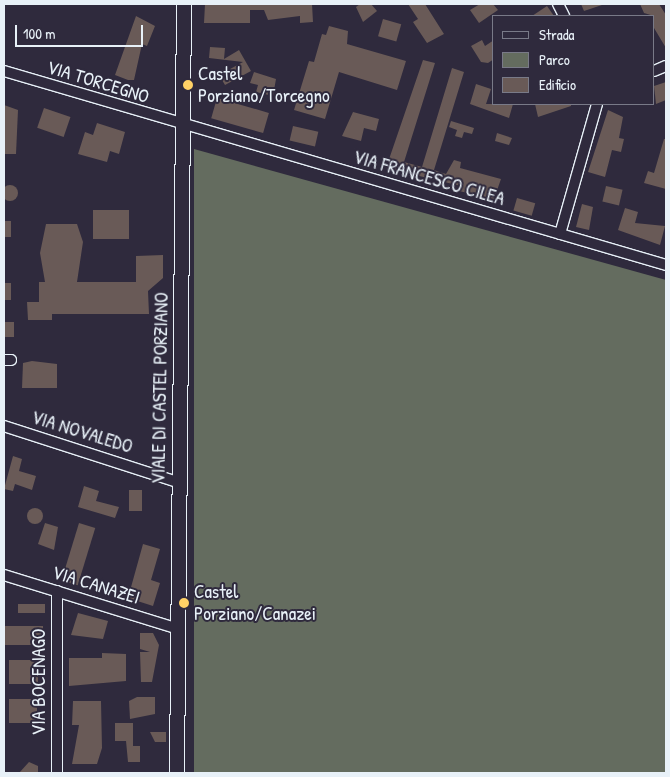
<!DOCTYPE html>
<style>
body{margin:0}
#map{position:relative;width:670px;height:777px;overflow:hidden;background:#2f2a3d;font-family:"Patrick Hand",sans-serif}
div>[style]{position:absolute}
.green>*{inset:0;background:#646c5f}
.building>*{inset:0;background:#695a57;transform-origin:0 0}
.round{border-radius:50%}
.roads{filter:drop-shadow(1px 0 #e8f1f8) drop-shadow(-1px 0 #e8f1f8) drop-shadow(0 1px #e8f1f8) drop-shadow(0 -1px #e8f1f8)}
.street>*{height:10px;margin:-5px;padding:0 5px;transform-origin:5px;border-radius:5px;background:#2f2a3d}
.secondary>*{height:14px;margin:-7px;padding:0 7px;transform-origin:7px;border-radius:7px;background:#2f2a3d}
.dots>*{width:14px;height:14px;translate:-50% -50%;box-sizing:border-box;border:2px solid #2f2a3d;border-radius:50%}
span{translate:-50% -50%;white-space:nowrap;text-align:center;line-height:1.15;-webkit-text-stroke:4px #2f2a3d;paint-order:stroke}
.poi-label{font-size:19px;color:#e8f1f8}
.left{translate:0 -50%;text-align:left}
.street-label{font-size:19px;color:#e8f1f8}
.frame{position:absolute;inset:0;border:5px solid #e8f1f8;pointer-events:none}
.legend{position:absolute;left:492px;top:15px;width:162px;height:90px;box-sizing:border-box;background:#2f2a3d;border:1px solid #797a88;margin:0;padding:6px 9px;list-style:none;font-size:15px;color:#e8f1f8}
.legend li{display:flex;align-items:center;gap:10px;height:25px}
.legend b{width:25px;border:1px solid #797a88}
.scale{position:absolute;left:15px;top:25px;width:128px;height:22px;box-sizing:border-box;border:2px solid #e8f1f8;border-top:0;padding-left:6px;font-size:15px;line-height:18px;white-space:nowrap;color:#e8f1f8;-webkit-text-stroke:4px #2f2a3d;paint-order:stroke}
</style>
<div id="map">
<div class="green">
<i style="clip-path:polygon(194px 149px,666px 280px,666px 773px,194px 773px)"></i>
</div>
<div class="building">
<i style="clip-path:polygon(205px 4px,312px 4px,313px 22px,300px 23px,300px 16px,268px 20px,264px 10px,250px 10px,250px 23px,204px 23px)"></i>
<i style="clip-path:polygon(360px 4px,371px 4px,377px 11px,363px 22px,356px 7px)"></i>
<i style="clip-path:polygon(408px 4px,425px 4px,444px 34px,427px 43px,413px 22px,418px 19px)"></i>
<i style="clip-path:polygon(480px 4px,493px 4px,498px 10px,479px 23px,470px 10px)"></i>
<i style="clip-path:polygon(581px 4px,602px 4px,602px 5px,584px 11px)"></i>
<i style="clip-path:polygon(640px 4px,659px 4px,666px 15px,666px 48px,654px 28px,654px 16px,644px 13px)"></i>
<i style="clip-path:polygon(547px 6px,554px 16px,532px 16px)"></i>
<i style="clip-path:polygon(136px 16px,155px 26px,147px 46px,142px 44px,134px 80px,128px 80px,115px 75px)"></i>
<i style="left:383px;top:19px;width:19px;height:18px;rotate:16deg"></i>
<i style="clip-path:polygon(329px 26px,348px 31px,347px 44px,406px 61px,397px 90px,339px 72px,325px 119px,294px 110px,309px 61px,314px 62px,322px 34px,326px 35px)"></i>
<i style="clip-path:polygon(482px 40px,485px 46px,494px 40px,494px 59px,488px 63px,481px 62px,471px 46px)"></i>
<i style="clip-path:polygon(210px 47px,225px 48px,224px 59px,239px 50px,251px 71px,225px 85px,219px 75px,243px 62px,209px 58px)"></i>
<i style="clip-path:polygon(423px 60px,435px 63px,404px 162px,422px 167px,452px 68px,464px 72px,434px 170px,446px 174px,454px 160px,461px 162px,460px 168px,501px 179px,494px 199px,459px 191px,461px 186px,386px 168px)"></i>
<i style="clip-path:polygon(254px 72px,276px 79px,273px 96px,256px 92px,258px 85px,250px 83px)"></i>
<i style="clip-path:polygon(666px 82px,666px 100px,656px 104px,654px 86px)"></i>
<i style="clip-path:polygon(476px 84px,491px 89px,486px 104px,513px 104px,509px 118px,470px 104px)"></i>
<i style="left:217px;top:98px;width:54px;height:21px;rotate:16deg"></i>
<i style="clip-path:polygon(535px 104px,571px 104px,571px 106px,538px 117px)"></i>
<i style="clip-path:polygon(4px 105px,18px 110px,16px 154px,4px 154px)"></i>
<i style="left:44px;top:108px;width:28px;height:21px;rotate:19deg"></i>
<i style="clip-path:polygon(608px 110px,623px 117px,619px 138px,624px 139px,621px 152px,612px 150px,605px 177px,588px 172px)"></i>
<i style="clip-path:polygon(353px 112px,379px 119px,376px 131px,364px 128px,361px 141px,342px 136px)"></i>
<i style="clip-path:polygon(451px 121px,474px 128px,472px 134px,464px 132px,462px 138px,455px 136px,457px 130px,449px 127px)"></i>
<i style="clip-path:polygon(97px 123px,125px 132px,119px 154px,110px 151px,107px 162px,78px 154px,85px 132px,93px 135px)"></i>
<i style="left:293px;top:126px;width:26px;height:15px;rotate:13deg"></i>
<i style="clip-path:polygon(497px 133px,512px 138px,509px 145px,495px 141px)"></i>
<i style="clip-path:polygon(664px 139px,666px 139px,666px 189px,644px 183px,648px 171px,654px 173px)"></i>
<i class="round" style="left:2px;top:185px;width:16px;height:16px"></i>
<i style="left:606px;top:186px;width:17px;height:16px;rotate:13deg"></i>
<i style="left:517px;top:198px;width:19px;height:13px;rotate:16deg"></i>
<i style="clip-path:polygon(582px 204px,593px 207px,589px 230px,576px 227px)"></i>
<i style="clip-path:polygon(625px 208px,638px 212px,635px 223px,665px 226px,660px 245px,618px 230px)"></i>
<i style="left:93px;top:210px;width:36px;height:29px"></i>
<i style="left:4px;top:221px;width:7px;height:16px"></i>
<i style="clip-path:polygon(46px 224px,77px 224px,83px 242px,77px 282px,136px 282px,136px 256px,163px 255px,163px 278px,148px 291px,149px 314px,52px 314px,52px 320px,28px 320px,27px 302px,39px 302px,39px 282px,45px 282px,40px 253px)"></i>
<i style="left:4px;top:283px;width:7px;height:17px"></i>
<i style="left:4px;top:322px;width:10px;height:15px"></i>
<i style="clip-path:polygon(32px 361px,57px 364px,57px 388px,22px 388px,23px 363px)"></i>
<i style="clip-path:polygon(13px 456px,22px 459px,19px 471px,36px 476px,32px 490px,15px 484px,13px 491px,4px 489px)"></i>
<i style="clip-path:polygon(84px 486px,99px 491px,96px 501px,119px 507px,115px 518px,78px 507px)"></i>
<i style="left:129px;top:490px;width:13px;height:21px"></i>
<i class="round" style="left:27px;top:508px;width:16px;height:16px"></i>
<i style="clip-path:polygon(45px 523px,58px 527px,54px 550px,38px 544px)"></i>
<i style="left:79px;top:523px;width:17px;height:60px;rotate:17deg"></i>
<i style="clip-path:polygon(143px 544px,160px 549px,151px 580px,160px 583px,153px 606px,128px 598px)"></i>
<i style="left:18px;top:604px;width:27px;height:9px"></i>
<i style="clip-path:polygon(78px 613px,108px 621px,103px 639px,71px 635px)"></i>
<i style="left:43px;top:626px;width:19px;height:39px;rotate:90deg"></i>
<i style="clip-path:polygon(140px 633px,153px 633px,159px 645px,152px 682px,141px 682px,140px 652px,150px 652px,140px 649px)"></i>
<i style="clip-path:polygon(102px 653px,126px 654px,126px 681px,69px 686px,69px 658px,102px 658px)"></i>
<i style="left:9px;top:660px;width:29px;height:24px"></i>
<i style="clip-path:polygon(137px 697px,155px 697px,155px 714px,130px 719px,129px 701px)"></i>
<i style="left:9px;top:699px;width:28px;height:24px"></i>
<i style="clip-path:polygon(73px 701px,101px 701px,102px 748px,97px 764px,72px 764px,79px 725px,72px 725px)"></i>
<i style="clip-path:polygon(115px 723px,133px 723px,133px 746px,140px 746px,140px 762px,128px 762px,126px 741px,115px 741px)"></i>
<i style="clip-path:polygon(150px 732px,166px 732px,166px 742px,155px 742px)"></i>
<i style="clip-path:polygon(29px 762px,38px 766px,38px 773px,19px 773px)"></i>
</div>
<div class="roads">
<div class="street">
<i style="left:558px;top:4px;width:13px;rotate:63deg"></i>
<i style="left:4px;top:71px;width:690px;rotate:16.33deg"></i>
<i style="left:654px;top:71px;width:13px;rotate:-23deg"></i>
<i style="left:560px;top:234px;width:135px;rotate:-74.1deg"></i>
<i style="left:4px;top:360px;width:7px"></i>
<i style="left:4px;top:426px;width:182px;rotate:17.9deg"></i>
<i style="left:4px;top:575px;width:182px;rotate:17.2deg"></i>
<i style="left:57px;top:773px;width:182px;rotate:-90deg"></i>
</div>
<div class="secondary">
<i style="left:177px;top:773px;width:769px;rotate:-89.48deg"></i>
</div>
</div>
<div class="dots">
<i style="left:188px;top:85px;background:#ffd166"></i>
<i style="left:184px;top:603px;background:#ffd166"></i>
</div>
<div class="poi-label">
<span class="left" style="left:198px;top:85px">Castel<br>Porziano/Torcegno</span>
<span class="left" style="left:194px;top:603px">Castel<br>Porziano/Canazei</span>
</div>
<div class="street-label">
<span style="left:98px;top:82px;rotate:17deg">VIA TORCEGNO</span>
<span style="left:429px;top:178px;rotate:16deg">VIA FRANCESCO CILEA</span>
<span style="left:160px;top:388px;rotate:-89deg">VIALE DI CASTEL PORZIANO</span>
<span style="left:82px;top:432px;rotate:17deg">VIA NOVALEDO</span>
<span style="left:96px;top:585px;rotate:17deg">VIA CANAZEI</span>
<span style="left:39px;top:682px;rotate:-90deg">VIA BOCENAGO</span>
</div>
<div class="frame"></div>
<ul class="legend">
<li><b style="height:6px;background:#2f2a3d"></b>Strada</li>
<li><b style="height:14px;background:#646c5f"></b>Parco</li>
<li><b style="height:14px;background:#695a57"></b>Edificio</li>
</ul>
<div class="scale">100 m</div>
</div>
